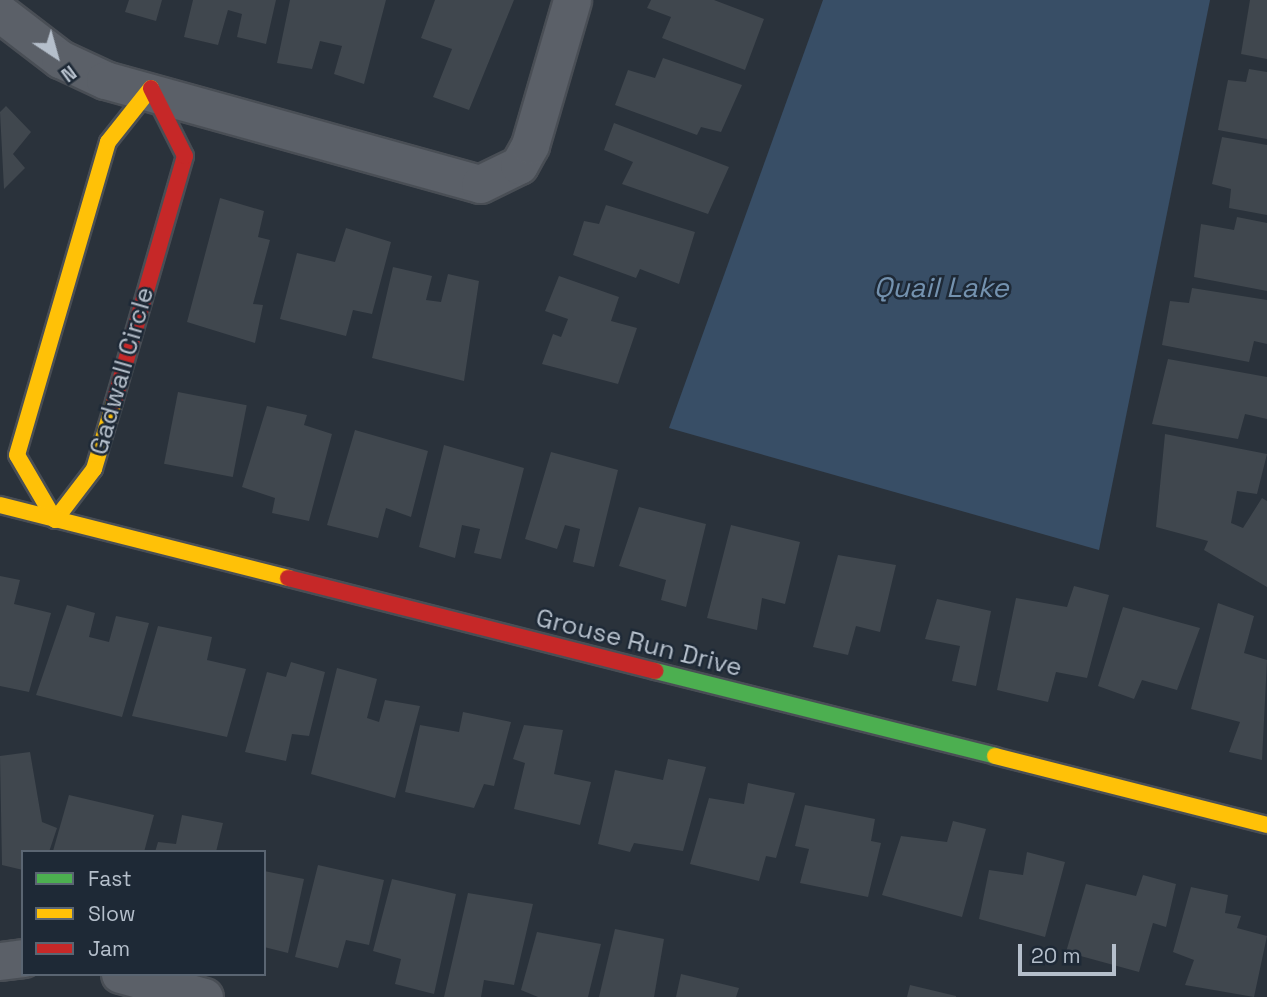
<!DOCTYPE html>
<style>
body{margin:0}
#map{position:relative;width:1267px;height:997px;overflow:hidden;background:#2a323b;font-family:"Space Grotesk",sans-serif}
div>[style]{position:absolute}
.water>*{inset:0;background:#384e66}
.building>*{inset:0;background:#40474e;transform-origin:0 0}
.roads{filter:drop-shadow(2px 0 #494e55) drop-shadow(-2px 0 #494e55) drop-shadow(0 2px #494e55) drop-shadow(0 -2px #494e55)}
.street>*{height:37px;margin:-18.5px;padding:0 18.5px;transform-origin:18.5px;border-radius:18.5px;background:#5b6068}
.fast>*{height:16px;margin:-8px;padding:0 8px;transform-origin:8px;border-radius:8px;background:#4caf50}
.slow>*{height:16px;margin:-8px;padding:0 8px;transform-origin:8px;border-radius:8px;background:#ffc107}
.jam>*{height:16px;margin:-8px;padding:0 8px;transform-origin:8px;border-radius:8px;background:#c62828}
span{translate:-50% -50%;white-space:nowrap;text-align:center;line-height:1.15;-webkit-text-stroke:5px #1e2936;paint-order:stroke}
.street-label{font-size:26px;color:#b5bfcb}
.water-label{font-size:28px;color:#7492af;font-style:italic}
.legend{position:absolute;left:21px;top:850px;width:245px;height:126px;box-sizing:border-box;background:#1e2936;border:2px solid #5a6572;margin:0;padding:9px 12px;list-style:none;font-size:21px;color:#b5bfcb}
.legend li{display:flex;align-items:center;gap:14px;height:35px}
.legend b{width:35px;border:2px solid #5a6572}
.north{position:absolute;left:21px;top:21px;width:70px;height:70px;-webkit-text-stroke:5px #1e2936;paint-order:stroke;rotate:144deg;font-size:19px;font-weight:700;line-height:28px;text-align:center;color:#b5bfcb}
.north::after{content:'';display:block;margin:auto;width:24px;height:32px;background:#b5bfcb;clip-path:polygon(50% 0,100% 100%,50% 72%,0 100%)}
.scale{position:absolute;left:1018px;top:944px;width:98px;height:32px;box-sizing:border-box;border:4px solid #b5bfcb;border-top:0;padding-left:9px;font-size:21px;line-height:24px;white-space:nowrap;color:#b5bfcb;-webkit-text-stroke:5px #1e2936;paint-order:stroke}
</style>
<div id="map">
<div class="water">
<i style="clip-path:polygon(823px 0,1210px 0,1099px 550px,669px 428px)"></i>
</div>
<div class="building">
<i style="clip-path:polygon(129px 0,162px 0,156px 21px,125px 12px)"></i>
<i style="clip-path:polygon(193px 0,276px 0,266px 44px,237px 37px,242px 14px,228px 10px,218px 45px,184px 37px)"></i>
<i style="clip-path:polygon(290px 0,386px 0,364px 84px,334px 74px,342px 46px,320px 41px,312px 69px,277px 63px)"></i>
<i style="clip-path:polygon(435px 0,514px 0,469px 110px,433px 97px,452px 49px,421px 38px)"></i>
<i style="clip-path:polygon(651px 0,714px 0,764px 19px,745px 70px,662px 38px,671px 17px,647px 8px)"></i>
<i style="clip-path:polygon(1250px 0,1267px 0,1267px 59px,1241px 54px)"></i>
<i style="clip-path:polygon(663px 58px,742px 85px,721px 132px,701px 127px,697px 135px,615px 105px,628px 70px,655px 78px)"></i>
<i style="clip-path:polygon(1249px 69px,1267px 72px,1267px 139px,1218px 130px,1228px 80px,1246px 82px)"></i>
<i style="clip-path:polygon(6px 106px,31px 132px,13px 154px,25px 168px,4px 189px,0 112px)"></i>
<i style="clip-path:polygon(614px 123px,729px 167px,708px 214px,622px 184px,633px 162px,604px 150px)"></i>
<i style="clip-path:polygon(1222px 137px,1267px 145px,1267px 215px,1229px 208px,1231px 189px,1212px 184px)"></i>
<i style="clip-path:polygon(220px 198px,264px 211px,258px 237px,270px 240px,253px 304px,263px 305px,255px 343px,187px 322px)"></i>
<i style="clip-path:polygon(606px 205px,695px 232px,679px 284px,640px 269px,636px 278px,573px 255px,584px 221px,599px 224px)"></i>
<i style="clip-path:polygon(1237px 217px,1267px 223px,1267px 291px,1194px 277px,1201px 224px,1234px 230px)"></i>
<i style="clip-path:polygon(346px 228px,391px 242px,372px 314px,353px 310px,346px 336px,280px 319px,297px 253px,335px 262px)"></i>
<i style="clip-path:polygon(393px 267px,432px 276px,426px 300px,441px 302px,448px 274px,479px 281px,464px 381px,372px 358px)"></i>
<i style="clip-path:polygon(559px 276px,619px 297px,611px 321px,637px 328px,618px 384px,542px 364px,553px 334px,561px 337px,568px 319px,545px 311px)"></i>
<i style="clip-path:polygon(1192px 288px,1267px 300px,1267px 344px,1254px 341px,1249px 362px,1162px 345px,1170px 301px,1189px 303px)"></i>
<i style="clip-path:polygon(1168px 359px,1267px 377px,1267px 419px,1245px 414px,1238px 439px,1152px 424px)"></i>
<i style="left:178px;top:392px;width:70px;height:73px;rotate:11deg"></i>
<i style="clip-path:polygon(267px 406px,307px 415px,304px 425px,332px 434px,309px 521px,272px 513px,275px 498px,242px 487px)"></i>
<i style="clip-path:polygon(355px 430px,428px 451px,411px 517px,386px 508px,378px 538px,327px 525px)"></i>
<i style="clip-path:polygon(1165px 434px,1267px 454px,1257px 494px,1237px 491px,1231px 523px,1243px 528px,1262px 498px,1267px 501px,1267px 587px,1204px 550px,1208px 541px,1156px 527px)"></i>
<i style="clip-path:polygon(444px 445px,524px 468px,501px 559px,474px 553px,480px 529px,462px 525px,455px 558px,419px 547px)"></i>
<i style="clip-path:polygon(551px 452px,618px 470px,594px 567px,573px 562px,580px 529px,565px 525px,557px 549px,525px 539px)"></i>
<i style="clip-path:polygon(639px 507px,706px 524px,686px 607px,661px 600px,666px 580px,619px 566px)"></i>
<i style="clip-path:polygon(731px 525px,800px 542px,785px 604px,762px 598px,757px 630px,707px 618px)"></i>
<i style="clip-path:polygon(838px 555px,896px 565px,880px 632px,856px 626px,848px 655px,813px 647px)"></i>
<i style="clip-path:polygon(0 576px,20px 580px,14px 604px,51px 613px,29px 692px,0 686px)"></i>
<i style="clip-path:polygon(1074px 586px,1109px 595px,1087px 678px,1056px 672px,1048px 702px,997px 690px,1016px 598px,1067px 607px)"></i>
<i style="clip-path:polygon(937px 599px,991px 611px,976px 686px,952px 681px,960px 646px,925px 639px)"></i>
<i style="clip-path:polygon(1218px 603px,1254px 616px,1244px 653px,1267px 660px,1262px 760px,1229px 752px,1240px 722px,1191px 709px)"></i>
<i style="clip-path:polygon(67px 605px,95px 613px,89px 637px,109px 642px,116px 616px,149px 623px,122px 717px,36px 695px)"></i>
<i style="clip-path:polygon(1123px 607px,1200px 628px,1177px 690px,1142px 680px,1134px 699px,1098px 686px)"></i>
<i style="clip-path:polygon(158px 626px,212px 637px,207px 660px,246px 669px,227px 737px,132px 716px)"></i>
<i style="clip-path:polygon(291px 662px,325px 672px,309px 736px,292px 734px,286px 761px,245px 752px,267px 672px,286px 677px)"></i>
<i style="clip-path:polygon(337px 668px,377px 679px,367px 718px,379px 722px,385px 700px,420px 706px,395px 798px,311px 774px)"></i>
<i style="clip-path:polygon(463px 712px,511px 722px,494px 786px,484px 784px,474px 808px,405px 792px,420px 725px,459px 732px)"></i>
<i style="clip-path:polygon(524px 725px,563px 730px,554px 774px,591px 782px,580px 825px,514px 809px,525px 763px,513px 759px)"></i>
<i style="clip-path:polygon(30px 752px,42px 822px,57px 828px,49px 852px,23px 852px,23px 870px,2px 865px,0 756px)"></i>
<i style="clip-path:polygon(668px 759px,706px 767px,683px 851px,634px 843px,630px 852px,598px 844px,615px 770px,663px 780px)"></i>
<i style="clip-path:polygon(748px 783px,795px 793px,776px 858px,766px 856px,759px 881px,690px 864px,709px 798px,744px 804px)"></i>
<i style="clip-path:polygon(69px 795px,154px 815px,144px 852px,53px 851px)"></i>
<i style="clip-path:polygon(805px 805px,875px 819px,871px 841px,881px 843px,868px 897px,800px 883px,809px 849px,795px 846px)"></i>
<i style="clip-path:polygon(182px 815px,223px 823px,216px 852px,155px 852px,158px 842px,176px 844px)"></i>
<i style="clip-path:polygon(953px 821px,986px 829px,962px 917px,882px 895px,901px 836px,947px 842px)"></i>
<i style="clip-path:polygon(1027px 852px,1065px 862px,1045px 937px,979px 919px,989px 870px,1023px 875px)"></i>
<i style="clip-path:polygon(318px 865px,384px 880px,369px 945px,346px 940px,338px 968px,295px 957px)"></i>
<i style="clip-path:polygon(264px 871px,304px 879px,288px 953px,264px 947px)"></i>
<i style="clip-path:polygon(1143px 875px,1176px 884px,1166px 927px,1153px 923px,1139px 972px,1066px 952px,1086px 884px,1136px 896px)"></i>
<i style="clip-path:polygon(392px 879px,456px 894px,434px 994px,395px 984px,401px 959px,373px 951px)"></i>
<i style="clip-path:polygon(1191px 887px,1228px 895px,1225px 913px,1241px 916px,1237px 928px,1267px 936px,1254px 997px,1185px 985px,1194px 960px,1173px 952px)"></i>
<i style="clip-path:polygon(468px 893px,533px 904px,514px 985px,484px 980px,481px 997px,444px 997px)"></i>
<i style="clip-path:polygon(615px 929px,664px 939px,654px 997px,599px 997px)"></i>
<i style="clip-path:polygon(537px 932px,601px 944px,588px 997px,538px 997px,521px 990px)"></i>
<i style="clip-path:polygon(681px 974px,739px 988px,736px 997px,676px 997px)"></i>
<i style="clip-path:polygon(910px 985px,956px 996px,956px 997px,907px 997px)"></i>
</div>
<div class="roads">
<div class="street">
<i style="left:0;top:13px;width:76px;rotate:37.5deg"></i>
<i style="left:60px;top:59px;width:50px;rotate:25deg"></i>
<i style="left:105px;top:80px;width:389px;rotate:15.5deg"></i>
<i style="left:480px;top:184px;width:43px;rotate:-26deg"></i>
<i style="left:519px;top:165px;width:23px;rotate:-61deg"></i>
<i style="left:530px;top:145px;width:151px;rotate:-73.8deg"></i>
<i style="left:0;top:961px;width:23px;rotate:-7deg"></i>
<i style="left:120px;top:974px;width:87px;rotate:15.3deg"></i>
</div>
<div class="fast">
<i style="left:655px;top:671px;width:350px;rotate:14deg"></i>
</div>
<div class="slow">
<i style="left:114px;top:402px;width:70px;rotate:106.6deg"></i>
<i style="left:94px;top:469px;width:64px;rotate:127.4deg"></i>
<i style="left:55px;top:520px;width:75px;rotate:-120.3deg"></i>
<i style="left:17px;top:455px;width:326px;rotate:-73.8deg"></i>
<i style="left:108px;top:142px;width:69px;rotate:-51.5deg"></i>
<i style="left:0;top:505px;width:297px;rotate:14.2deg"></i>
<i style="left:995px;top:756px;width:281px;rotate:14.2deg"></i>
</div>
<div class="jam">
<i style="left:114px;top:402px;width:256px;rotate:-73.9deg"></i>
<i style="left:185px;top:156px;width:76px;rotate:-116.6deg"></i>
<i style="left:288px;top:578px;width:379px;rotate:14.2deg"></i>
</div>
</div>
<div class="street-label">
<span style="left:122px;top:371px;rotate:-74deg">Gadwall Circle</span>
<span style="left:639px;top:643px;rotate:14deg">Grouse Run Drive</span>
</div>
<div class="water-label">
<span style="left:941px;top:287px">Quail Lake</span>
</div>
<ul class="legend">
<li><b style="height:9px;background:#4caf50"></b>Fast</li>
<li><b style="height:9px;background:#ffc107"></b>Slow</li>
<li><b style="height:9px;background:#c62828"></b>Jam</li>
</ul>
<div class="north">N</div>
<div class="scale">20 m</div>
</div>
